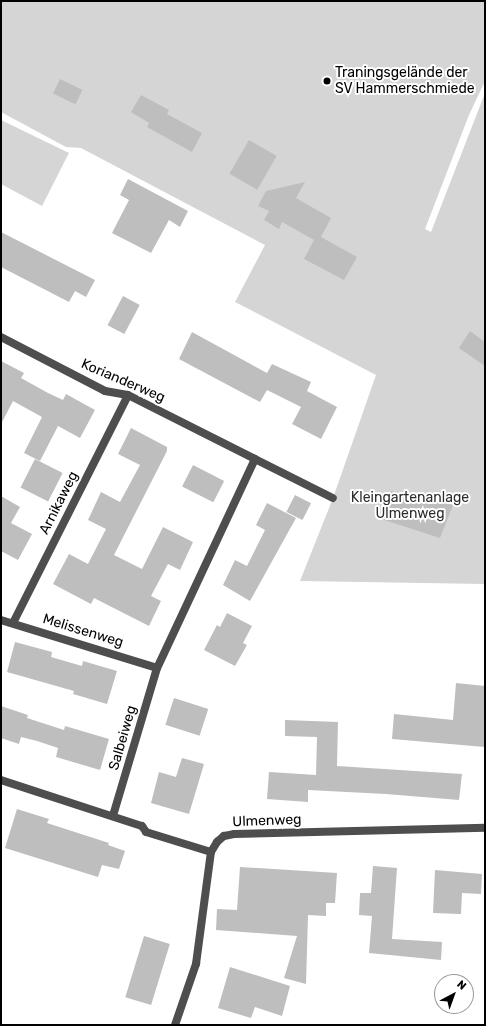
<!DOCTYPE html>
<meta charset="utf-8">
<style>
body{margin:0}
#map{position:relative;width:486px;height:1026px;overflow:hidden;background:#fff;font-family:Rubik,sans-serif}
div>[style]{position:absolute}
.green>*{inset:0;background:#d5d5d5}
.building>*{inset:0;background:#bebebe;transform-origin:0 0}
.street>*{height:8px;margin:-4px;padding:0 4px;transform-origin:4px;border-radius:4px;background:#4e4e4e}
.dots>*{width:11px;height:11px;translate:-50% -50%;box-sizing:border-box;border:2px solid #fff;border-radius:50%}
span{translate:-50% -50%;white-space:nowrap;text-align:center;line-height:1.15;-webkit-text-stroke:4px #fff;paint-order:stroke}
.poi-label{font-size:14px;color:#000}
.left{translate:0 -50%;text-align:left}
.street-label{font-size:14px;color:#000}
.park-label{font-size:14px;color:#2c2c2c}
.frame{position:absolute;inset:0;border:2px solid #000;pointer-events:none}
.north{position:absolute;left:434px;top:974px;width:40px;height:40px;box-sizing:border-box;background:#fff;border:1px solid #999;border-radius:50%;rotate:41deg;font-size:11px;font-weight:700;line-height:16px;text-align:center;color:#000}
.north::after{content:'';display:block;margin:auto;width:14px;height:18px;background:#000;clip-path:polygon(50% 0,100% 100%,50% 72%,0 100%)}
</style>
<div id="map">
<div class="green">
<i style="clip-path:polygon(1px 1px,485px 1px,485px 81px,469px 115px,425px 229px,431px 232px,485px 93px,485px 584px,300px 581px,333px 498px,376px 375px,235px 302px,265px 245px,81px 148px,66px 147px,1px 112px)"></i>
<i style="clip-path:polygon(1px 120px,69px 153px,42px 206px,1px 184px)"></i>
</div>
<div class="building">
<i style="left:60px;top:79px;width:25px;height:16px;rotate:26deg"></i>
<i style="clip-path:polygon(141px 95px,169px 110px,167px 114px,202px 133px,192px 152px,147px 127px,149px 123px,131px 112px)"></i>
<i style="left:249px;top:140px;width:32px;height:39px;rotate:30deg"></i>
<i style="clip-path:polygon(128px 179px,188px 211px,180px 227px,169px 220px,151px 253px,112px 233px,129px 200px,120px 195px)"></i>
<i style="clip-path:polygon(305px 182px,296px 198px,331px 218px,321px 237px,357px 257px,344px 280px,304px 259px,314px 240px,282px 222px,279px 229px,264px 220px,269px 211px,258px 206px,266px 191px)"></i>
<i style="clip-path:polygon(1px 232px,95px 280px,86px 297px,75px 291px,69px 302px,1px 267px)"></i>
<i style="left:123px;top:296px;width:19px;height:33px;rotate:28deg"></i>
<i style="clip-path:polygon(470px 331px,485px 342px,485px 366px,459px 348px)"></i>
<i style="clip-path:polygon(192px 332px,267px 373px,272px 364px,311px 382px,307px 391px,337px 407px,321px 439px,292px 424px,301px 407px,267px 390px,260px 402px,179px 359px)"></i>
<i style="clip-path:polygon(1px 361px,24px 373px,21px 378px,48px 393px,63px 400px,66px 394px,95px 410px,80px 438px,58px 426px,40px 461px,24px 453px,42px 417px,13px 401px,1px 424px)"></i>
<i style="clip-path:polygon(131px 428px,167px 447px,167px 451px,114px 555px,142px 569px,163px 527px,193px 542px,180px 570px,168px 564px,151px 596px,161px 601px,149px 626px,94px 598px,91px 604px,53px 584px,69px 554px,88px 564px,106px 529px,88px 520px,101px 492px,120px 502px,140px 465px,118px 454px)"></i>
<i style="left:35px;top:459px;width:31px;height:32px;rotate:27deg"></i>
<i style="left:193px;top:465px;width:35px;height:24px;rotate:27deg"></i>
<i style="clip-path:polygon(391px 491px,453px 505px,440px 538px,381px 519px)"></i>
<i style="left:295px;top:495px;width:18px;height:19px;rotate:27deg"></i>
<i style="clip-path:polygon(1px 496px,20px 507px,11px 523px,32px 534px,18px 560px,1px 551px)"></i>
<i style="clip-path:polygon(267px 503px,296px 518px,250px 601px,223px 585px,235px 560px,247px 566px,265px 530px,256px 525px)"></i>
<i style="clip-path:polygon(227px 613px,252px 626px,243px 643px,247px 645px,235px 666px,204px 650px,217px 625px,220px 627px)"></i>
<i style="clip-path:polygon(15px 642px,52px 652px,51px 657px,82px 666px,83px 661px,117px 671px,107px 704px,73px 694px,74px 691px,7px 672px)"></i>
<i style="clip-path:polygon(456px 683px,485px 686px,485px 747px,392px 739px,394px 714px,453px 720px)"></i>
<i style="left:174px;top:698px;width:36px;height:28px;rotate:18deg"></i>
<i style="clip-path:polygon(1px 706px,28px 715px,27px 718px,64px 730px,65px 726px,109px 739px,100px 770px,56px 757px,58px 748px,37px 741px,21px 737px,19px 744px,1px 738px)"></i>
<i style="clip-path:polygon(285px 720px,338px 722px,337px 766px,462px 774px,459px 800px,386px 794px,308px 790px,308px 802px,267px 799px,269px 772px,316px 775px,317px 737px,285px 736px)"></i>
<i style="clip-path:polygon(182px 758px,204px 764px,189px 814px,151px 803px,159px 772px,176px 777px)"></i>
<i style="clip-path:polygon(17px 809px,49px 819px,47px 823px,109px 843px,108px 845px,125px 851px,119px 869px,102px 865px,98px 877px,5px 848px)"></i>
<i style="clip-path:polygon(373px 866px,397px 868px,392px 939px,442px 942px,441px 960px,369px 953px,372px 916px,359px 915px,360px 893px,371px 893px)"></i>
<i style="clip-path:polygon(240px 867px,337px 873px,335px 903px,326px 903px,326px 916px,308px 915px,306px 984px,284px 978px,297px 936px,216px 930px,217px 909px,237px 910px)"></i>
<i style="clip-path:polygon(435px 870px,482px 874px,481px 894px,462px 893px,461px 914px,433px 913px)"></i>
<i style="left:144px;top:936px;width:27px;height:64px;rotate:17deg"></i>
<i style="clip-path:polygon(230px 967px,290px 986px,282px 1016px,255px 1007px,251px 1018px,218px 1008px)"></i>
</div>
<div class="street">
<i style="left:1px;top:337px;width:117px;rotate:27.4deg"></i>
<i style="left:105px;top:391px;width:23px;rotate:10deg"></i>
<i style="left:128px;top:395px;width:142px;rotate:26.7deg"></i>
<i style="left:255px;top:459px;width:231px;rotate:115.1deg"></i>
<i style="left:157px;top:668px;width:154px;rotate:106.6deg"></i>
<i style="left:255px;top:459px;width:87px;rotate:26.6deg"></i>
<i style="left:1px;top:620px;width:163px;rotate:17.1deg"></i>
<i style="left:13px;top:623px;width:255px;rotate:-63.2deg"></i>
<i style="left:1px;top:780px;width:148px;rotate:18.1deg"></i>
<i style="left:142px;top:826px;width:7px;rotate:56deg"></i>
<i style="left:146px;top:832px;width:68px;rotate:17.1deg"></i>
<i style="left:175px;top:1025px;width:65px;rotate:-71deg"></i>
<i style="left:196px;top:964px;width:113px;rotate:-82.4deg"></i>
<i style="left:211px;top:852px;width:12px;rotate:-59deg"></i>
<i style="left:217px;top:842px;width:9px;rotate:-41deg"></i>
<i style="left:224px;top:836px;width:10px;rotate:-11deg"></i>
<i style="left:234px;top:834px;width:251px;rotate:-1.4deg"></i>
</div>
<div class="dots">
<i style="left:327px;top:81px;background:#000"></i>
</div>
<div class="poi-label">
<span class="left" style="left:335px;top:81px">Traningsgelände der<br>SV Hammerschmiede</span>
</div>
<div class="street-label">
<span style="left:123px;top:381px;rotate:23deg">Korianderweg</span>
<span style="left:59px;top:503px;rotate:-63deg">Arnikaweg</span>
<span style="left:83px;top:631px;rotate:17deg">Melissenweg</span>
<span style="left:123px;top:738px;rotate:-74deg">Salbeiweg</span>
<span style="left:267px;top:821px;rotate:-2deg">Ulmenweg</span>
</div>
<div class="park-label">
<span style="left:410px;top:506px">Kleingartenanlage<br>Ulmenweg</span>
</div>
<div class="frame"></div>
<div class="north">N</div>
</div>
